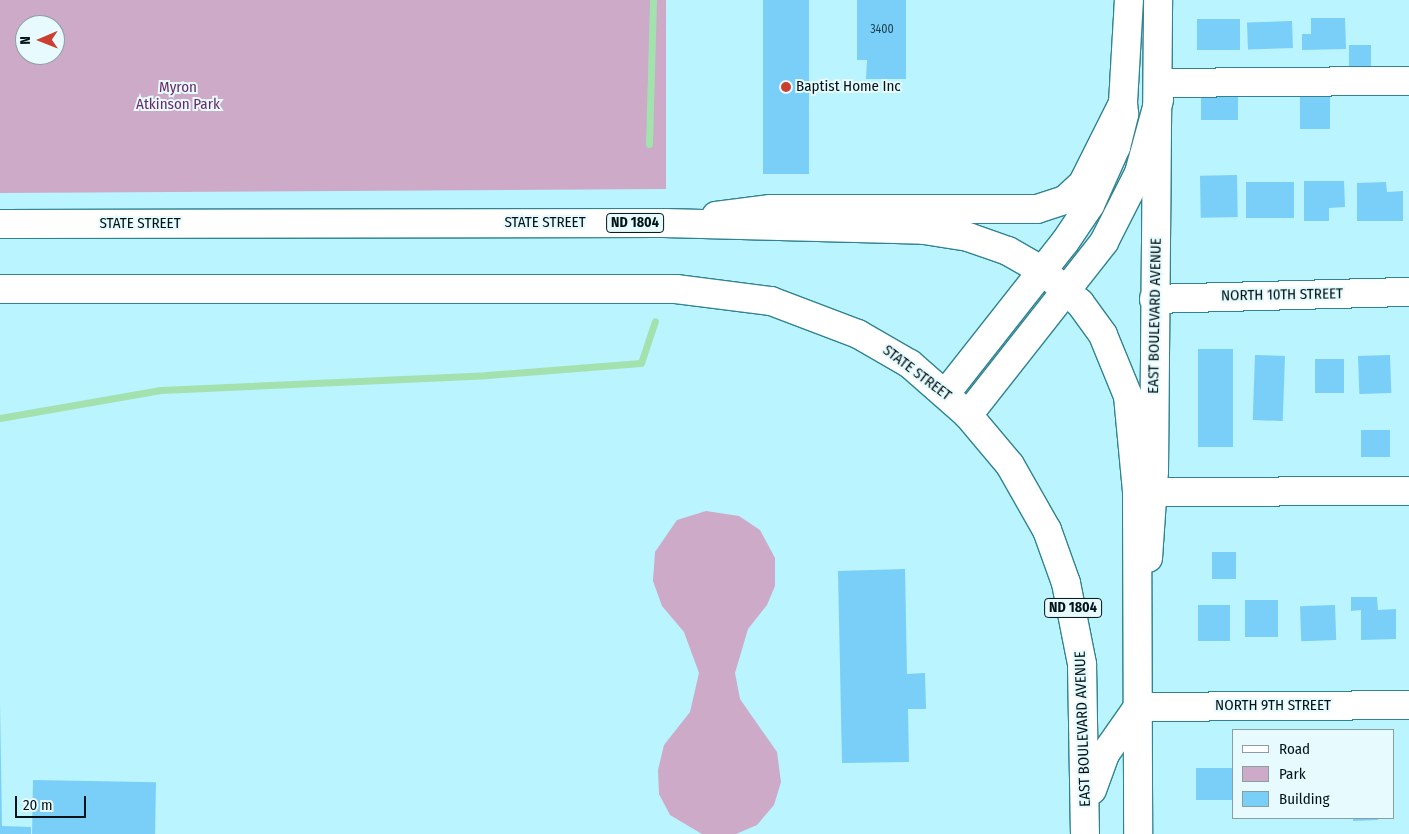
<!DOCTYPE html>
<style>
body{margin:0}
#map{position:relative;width:1409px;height:834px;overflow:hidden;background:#baf4fe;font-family:"Fira Sans Condensed",sans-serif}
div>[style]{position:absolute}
.green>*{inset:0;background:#ccaac8}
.stream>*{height:7px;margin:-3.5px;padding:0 3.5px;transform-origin:3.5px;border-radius:3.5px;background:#a3e1ae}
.building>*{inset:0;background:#79cff7;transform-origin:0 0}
.roads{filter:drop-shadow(1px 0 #308390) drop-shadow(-1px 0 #308390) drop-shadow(0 1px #308390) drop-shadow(0 -1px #308390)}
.minor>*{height:28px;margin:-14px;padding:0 14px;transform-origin:14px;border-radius:14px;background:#fff}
.major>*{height:28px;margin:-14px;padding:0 14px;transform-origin:14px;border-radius:14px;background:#fff}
.dots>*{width:14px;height:14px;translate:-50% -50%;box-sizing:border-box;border:2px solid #e7fafd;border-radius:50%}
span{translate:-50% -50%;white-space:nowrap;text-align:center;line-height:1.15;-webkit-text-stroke:4px #e7fafd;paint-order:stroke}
.number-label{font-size:12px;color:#1e4350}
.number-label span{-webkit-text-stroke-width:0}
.shield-label span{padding:1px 4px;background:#e7fafd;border:1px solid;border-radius:4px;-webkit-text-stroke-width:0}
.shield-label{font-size:14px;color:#001418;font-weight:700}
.park-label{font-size:15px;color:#6a2967}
.poi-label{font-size:15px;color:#001418}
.left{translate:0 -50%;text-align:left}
.street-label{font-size:15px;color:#001418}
.legend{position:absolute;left:1232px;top:729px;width:162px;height:90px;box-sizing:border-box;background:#e7fafd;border:1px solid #8b9ea1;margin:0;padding:6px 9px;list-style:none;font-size:15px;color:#001418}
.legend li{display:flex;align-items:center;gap:10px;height:25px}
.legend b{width:25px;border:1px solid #8b9ea1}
.north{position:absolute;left:15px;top:15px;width:50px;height:50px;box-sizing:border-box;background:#e7fafd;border:1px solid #8b9ea1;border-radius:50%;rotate:269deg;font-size:14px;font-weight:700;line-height:20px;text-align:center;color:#001418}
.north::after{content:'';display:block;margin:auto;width:18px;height:22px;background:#cc3f30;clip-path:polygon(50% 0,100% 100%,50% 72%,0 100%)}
.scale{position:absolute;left:15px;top:796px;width:71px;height:22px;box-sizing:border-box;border:2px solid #001418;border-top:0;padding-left:6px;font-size:15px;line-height:18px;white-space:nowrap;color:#001418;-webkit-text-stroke:4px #e7fafd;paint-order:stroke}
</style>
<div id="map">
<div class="green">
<i style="clip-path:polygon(evenodd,0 0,666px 0,666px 189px,0 193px,0 0,25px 25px,55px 25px,55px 55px,25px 55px,25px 25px)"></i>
<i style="clip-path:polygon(706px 511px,739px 516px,760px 530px,775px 558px,775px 586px,767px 605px,748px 629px,735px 673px,740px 699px,777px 752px,781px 782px,774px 805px,757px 825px,736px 834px,702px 834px,670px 815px,659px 794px,658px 770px,664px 745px,690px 712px,699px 673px,684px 632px,662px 606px,653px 581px,655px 552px,677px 520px)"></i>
</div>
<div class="stream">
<i style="left:649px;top:144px;width:144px;rotate:-88.4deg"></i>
<i style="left:0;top:418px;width:163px;rotate:-9.9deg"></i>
<i style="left:161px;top:390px;width:326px;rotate:-2.6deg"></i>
<i style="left:487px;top:375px;width:154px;rotate:-4.5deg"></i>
<i style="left:641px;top:363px;width:44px;rotate:-71.6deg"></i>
</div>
<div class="building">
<i style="left:763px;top:0;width:46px;height:174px"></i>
<i style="clip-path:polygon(857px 0,906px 0,906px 79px,866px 79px,867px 60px,857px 60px)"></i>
<i style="clip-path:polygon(1311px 18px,1345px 18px,1346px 49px,1302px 50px,1302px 34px,1311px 34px)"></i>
<i style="left:1240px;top:19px;width:31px;height:43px;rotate:90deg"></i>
<i style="left:1292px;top:21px;width:27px;height:45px;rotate:88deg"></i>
<i style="left:1371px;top:45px;width:23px;height:22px;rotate:90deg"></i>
<i style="left:1300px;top:94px;width:30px;height:35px"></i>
<i style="left:1201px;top:97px;width:37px;height:23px"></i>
<i style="left:1237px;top:175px;width:42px;height:37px;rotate:89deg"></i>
<i style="clip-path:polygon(1304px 181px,1344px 181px,1345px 207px,1329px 208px,1329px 221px,1304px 221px)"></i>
<i style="left:1246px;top:182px;width:48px;height:36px"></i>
<i style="clip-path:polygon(1386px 182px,1387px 192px,1403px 191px,1403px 221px,1357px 221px,1357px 183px)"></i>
<i style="left:1198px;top:349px;width:35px;height:98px"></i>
<i style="left:1255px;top:355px;width:30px;height:65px;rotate:2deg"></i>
<i style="left:1390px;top:355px;width:38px;height:32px;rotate:88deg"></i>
<i style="left:1315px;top:359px;width:29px;height:34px"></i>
<i style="left:1390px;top:430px;width:27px;height:29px;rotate:90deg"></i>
<i style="left:1212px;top:552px;width:24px;height:27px"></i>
<i style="clip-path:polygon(905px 569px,907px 674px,925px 673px,926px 709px,908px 709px,909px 762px,842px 763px,838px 571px)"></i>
<i style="clip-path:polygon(1351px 597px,1377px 597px,1378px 610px,1396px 609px,1396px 639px,1361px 640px,1361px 610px,1351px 611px)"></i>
<i style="left:1278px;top:600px;width:37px;height:33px;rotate:90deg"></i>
<i style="left:1198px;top:605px;width:32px;height:36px"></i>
<i style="left:1335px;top:605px;width:35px;height:35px;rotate:88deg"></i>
<i style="clip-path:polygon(0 702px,2px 826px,31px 827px,31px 834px,0 834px)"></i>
<i style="left:1233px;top:768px;width:32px;height:37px;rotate:90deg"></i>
<i style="left:33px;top:780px;width:123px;height:54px;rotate:1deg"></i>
<i style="clip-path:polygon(1353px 818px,1378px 818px,1378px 820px,1353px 821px)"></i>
</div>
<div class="roads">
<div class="minor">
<i style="left:1160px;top:83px;width:249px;rotate:-0.5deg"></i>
<i style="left:716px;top:216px;width:55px;rotate:-7.3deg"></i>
<i style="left:771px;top:209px;width:266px"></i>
<i style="left:1037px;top:209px;width:29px;rotate:-18deg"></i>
<i style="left:1065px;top:200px;width:25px;rotate:-43deg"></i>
<i style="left:1083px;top:183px;width:89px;rotate:-63.4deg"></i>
<i style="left:1123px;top:103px;width:103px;rotate:-86.7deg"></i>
<i style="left:1154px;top:299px;width:255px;rotate:-1.6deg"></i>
<i style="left:1137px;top:492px;width:272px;rotate:-0.2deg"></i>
<i style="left:1148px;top:558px;width:87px;rotate:-86.1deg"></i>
<i style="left:1154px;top:471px;width:471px;rotate:-89.5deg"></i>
</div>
<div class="major">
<i style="left:0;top:224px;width:664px;rotate:-0.09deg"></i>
<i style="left:664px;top:223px;width:260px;rotate:1.5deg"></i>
<i style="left:924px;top:230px;width:45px;rotate:9deg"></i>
<i style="left:968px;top:237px;width:42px;rotate:19.3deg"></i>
<i style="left:1008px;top:251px;width:40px;rotate:29.7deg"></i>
<i style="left:1043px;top:271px;width:49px;rotate:40.9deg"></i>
<i style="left:1080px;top:303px;width:39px;rotate:54deg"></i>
<i style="left:1103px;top:335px;width:66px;rotate:67.7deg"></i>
<i style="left:1128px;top:396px;width:96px;rotate:84.6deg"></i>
<i style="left:1137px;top:492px;width:342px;rotate:89.8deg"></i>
<i style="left:0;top:289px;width:676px"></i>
<i style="left:676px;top:289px;width:96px;rotate:7.2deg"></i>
<i style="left:771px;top:301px;width:93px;rotate:20.8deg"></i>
<i style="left:858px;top:334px;width:60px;rotate:30deg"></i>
<i style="left:910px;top:364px;width:77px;rotate:41.3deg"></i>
<i style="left:968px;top:415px;width:65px;rotate:50deg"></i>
<i style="left:1010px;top:465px;width:75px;rotate:60.4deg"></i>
<i style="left:1047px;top:530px;width:56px;rotate:70.3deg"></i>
<i style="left:1066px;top:583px;width:83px;rotate:78.8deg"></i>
<i style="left:1082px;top:664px;width:170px;rotate:89deg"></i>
<i style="left:946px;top:393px;width:192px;rotate:-51.8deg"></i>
<i style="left:1065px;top:242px;width:45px;rotate:-56deg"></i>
<i style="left:1090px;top:205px;width:64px;rotate:-65.9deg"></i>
<i style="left:1116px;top:147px;width:34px;rotate:-76deg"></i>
<i style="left:1124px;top:114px;width:11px;rotate:-95deg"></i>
<i style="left:968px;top:415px;width:220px;rotate:-51.8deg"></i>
<i style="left:1104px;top:242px;width:77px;rotate:-63.1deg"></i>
<i style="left:1139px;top:173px;width:76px;rotate:-74.7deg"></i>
<i style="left:1138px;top:707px;width:271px;rotate:-0.4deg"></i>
<i style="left:1092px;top:790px;width:38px;rotate:-70deg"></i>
<i style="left:1105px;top:754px;width:57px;rotate:-54.9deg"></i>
</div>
</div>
<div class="dots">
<i style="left:786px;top:87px;background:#cc3f30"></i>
</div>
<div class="number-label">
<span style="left:882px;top:30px">3400</span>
</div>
<div class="shield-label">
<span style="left:635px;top:223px">ND 1804</span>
<span style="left:1073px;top:608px">ND 1804</span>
</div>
<div class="park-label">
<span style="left:178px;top:96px">Myron<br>Atkinson Park</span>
</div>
<div class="poi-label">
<span class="left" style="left:796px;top:87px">Baptist Home Inc</span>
</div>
<div class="street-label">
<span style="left:545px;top:223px">STATE STREET</span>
<span style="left:140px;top:224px">STATE STREET</span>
<span style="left:1282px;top:295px;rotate:-1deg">NORTH 10TH STREET</span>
<span style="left:1155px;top:316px;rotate:-89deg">EAST BOULEVARD AVENUE</span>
<span style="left:917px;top:373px;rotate:37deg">STATE STREET</span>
<span style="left:1273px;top:706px">NORTH 9TH STREET</span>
<span style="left:1083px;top:729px;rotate:-92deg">EAST BOULEVARD AVENUE</span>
</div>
<ul class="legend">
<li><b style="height:6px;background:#fff"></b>Road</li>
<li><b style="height:14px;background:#ccaac8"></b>Park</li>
<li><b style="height:14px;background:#79cff7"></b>Building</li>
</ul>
<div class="north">N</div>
<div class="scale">20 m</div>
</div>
